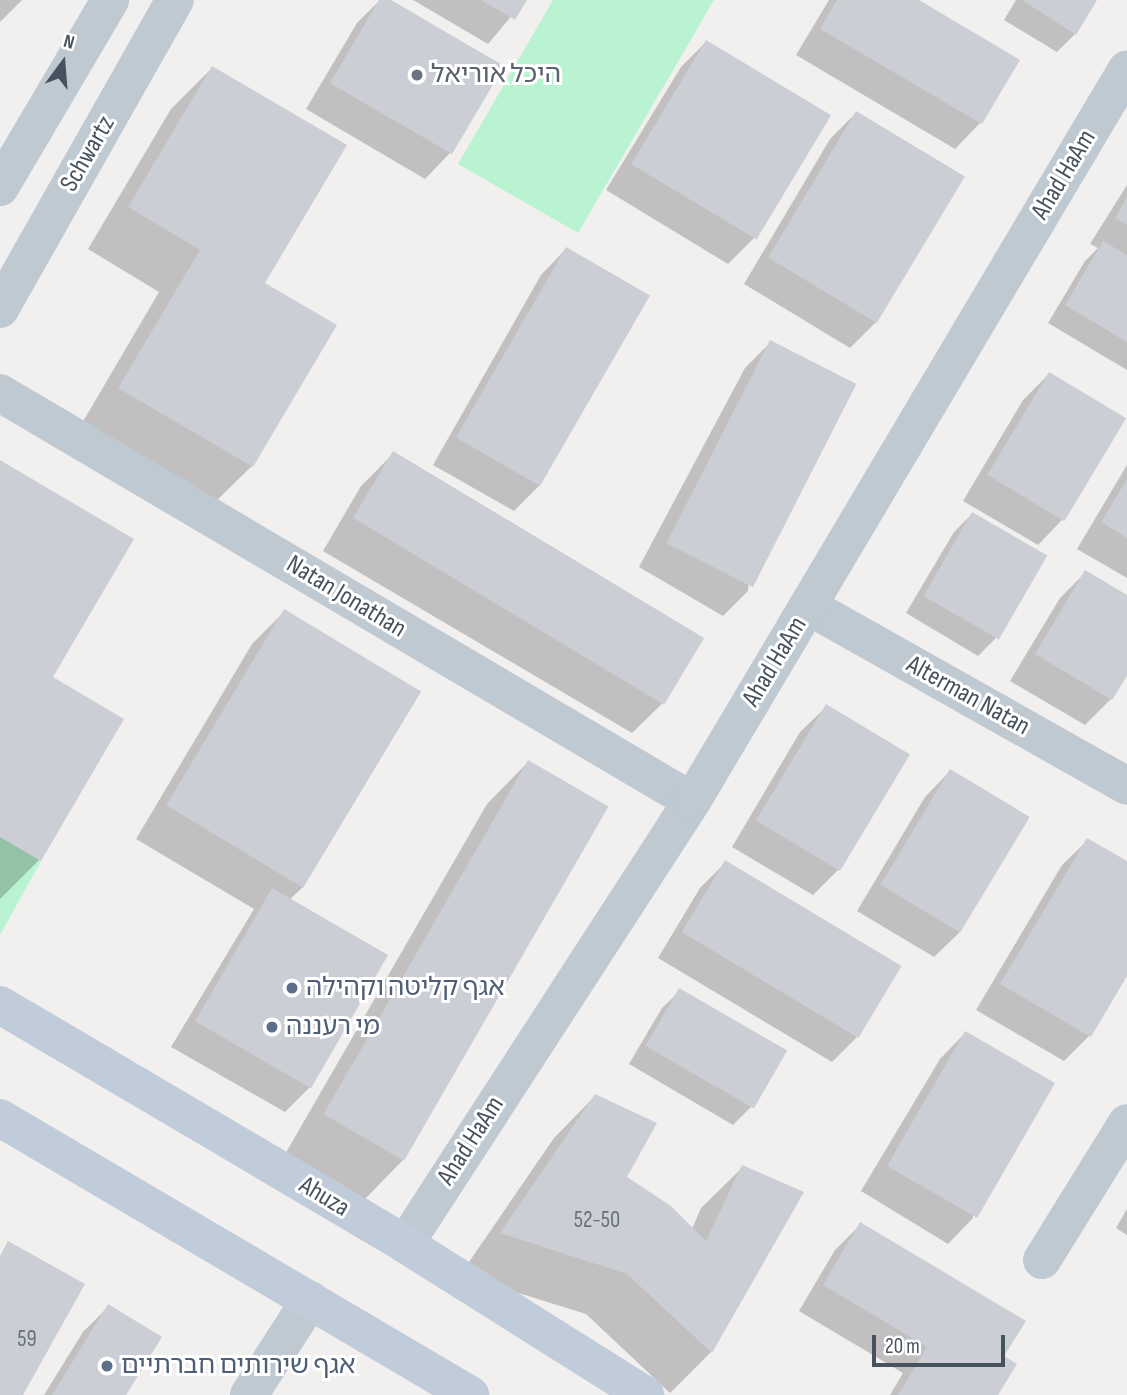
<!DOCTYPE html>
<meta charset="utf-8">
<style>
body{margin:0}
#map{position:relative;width:1127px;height:1395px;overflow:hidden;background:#f2efef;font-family:"Sofia Sans Condensed","Noto Sans Hebrew",sans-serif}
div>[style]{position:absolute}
.green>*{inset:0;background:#baf3d1}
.shadow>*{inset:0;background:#0003}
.building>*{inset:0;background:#cbced4;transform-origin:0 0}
.minor>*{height:38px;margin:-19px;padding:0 19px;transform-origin:19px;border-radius:19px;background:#bfc9d2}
.tertiary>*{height:38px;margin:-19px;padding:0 19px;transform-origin:19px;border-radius:19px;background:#bfc9d2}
.secondary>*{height:38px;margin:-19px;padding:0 19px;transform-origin:19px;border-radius:19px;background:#c0ccda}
.dots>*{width:19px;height:19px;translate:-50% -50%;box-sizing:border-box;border:4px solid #fff;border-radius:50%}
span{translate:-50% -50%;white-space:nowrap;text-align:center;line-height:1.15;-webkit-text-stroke:6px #fff;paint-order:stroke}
.number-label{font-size:23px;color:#67717c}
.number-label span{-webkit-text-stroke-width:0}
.worship-label{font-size:26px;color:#5b616d}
.left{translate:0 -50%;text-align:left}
.street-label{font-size:26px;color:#46525e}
.service-label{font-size:26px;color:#4e5e75}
.north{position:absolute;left:28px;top:28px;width:70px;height:70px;-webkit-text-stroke:5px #fff;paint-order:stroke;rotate:16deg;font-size:19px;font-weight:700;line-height:28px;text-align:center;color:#46525e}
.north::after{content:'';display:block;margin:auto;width:24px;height:32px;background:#46525e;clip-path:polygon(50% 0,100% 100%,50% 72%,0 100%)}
.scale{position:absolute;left:872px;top:1335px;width:133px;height:32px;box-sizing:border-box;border:4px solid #46525e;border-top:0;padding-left:9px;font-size:21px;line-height:24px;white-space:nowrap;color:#46525e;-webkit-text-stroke:5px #fff;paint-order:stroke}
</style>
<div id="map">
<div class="green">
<i style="clip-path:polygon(553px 0,714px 0,578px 233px,458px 164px)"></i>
<i style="clip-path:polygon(0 837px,41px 861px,0 935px)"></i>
</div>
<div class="shadow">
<i style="clip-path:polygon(0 0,22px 0,0 22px)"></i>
<i style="clip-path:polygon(380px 0,388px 0,501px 67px,450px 153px,425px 179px,306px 109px,357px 23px)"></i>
<i style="clip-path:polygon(413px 0,525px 0,488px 44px)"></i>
<i style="clip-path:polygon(829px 0,915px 0,980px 123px,955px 149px,796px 55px)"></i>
<i style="clip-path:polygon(1016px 0,1095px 0,1075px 34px,1057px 52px,1004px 20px)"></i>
<i style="clip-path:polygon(706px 42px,754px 238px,728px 264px,606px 190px,681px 67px)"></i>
<i style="clip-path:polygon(212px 68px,262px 283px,252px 466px,210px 507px,78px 430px,159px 292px,88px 249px,171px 109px)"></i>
<i style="clip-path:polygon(856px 113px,876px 322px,850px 348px,744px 284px,830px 139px)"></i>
<i style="clip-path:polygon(1127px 185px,1127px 370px,1048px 323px,1085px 261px,1098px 248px,1090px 244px)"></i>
<i style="clip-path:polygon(566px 249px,540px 485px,514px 511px,433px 465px,541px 275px)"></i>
<i style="clip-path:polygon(771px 342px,748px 591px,723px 616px,639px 567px,745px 368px)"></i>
<i style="clip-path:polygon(1049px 374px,1124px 419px,1063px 519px,1038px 545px,963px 501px,1023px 400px)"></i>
<i style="clip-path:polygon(393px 454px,665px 701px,632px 733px,323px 551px,361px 486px)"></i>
<i style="clip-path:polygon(0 462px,51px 677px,122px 719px,39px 860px,0 899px)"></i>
<i style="clip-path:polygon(1127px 465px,1127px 578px,1077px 549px)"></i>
<i style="clip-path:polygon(972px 514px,996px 638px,978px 656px,906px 613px,954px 532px)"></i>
<i style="clip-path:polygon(1085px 573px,1127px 597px,1127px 673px,1111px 699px,1085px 725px,1010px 681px,1060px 598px)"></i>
<i style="clip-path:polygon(284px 612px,303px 887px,289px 900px,310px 1087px,285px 1112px,171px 1047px,254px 909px,136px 839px,252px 644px)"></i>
<i style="clip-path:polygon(826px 707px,839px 869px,813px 895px,732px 847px,800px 732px)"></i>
<i style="clip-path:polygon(528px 762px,404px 1159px,363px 1201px,284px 1156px,487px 804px)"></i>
<i style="clip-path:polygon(950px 771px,960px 932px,934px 957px,857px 911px,925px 797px)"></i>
<i style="clip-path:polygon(1088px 840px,1127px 863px,1127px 972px,1089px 1036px,1064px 1061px,976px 1010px,1062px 865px)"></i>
<i style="clip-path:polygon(725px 863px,858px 1036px,832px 1062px,658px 958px,700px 888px)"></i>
<i style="clip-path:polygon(680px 991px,751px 1107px,733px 1125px,629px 1064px,662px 1008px)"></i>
<i style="clip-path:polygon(965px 1033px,973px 1218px,948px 1244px,861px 1191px,940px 1059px)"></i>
<i style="clip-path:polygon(595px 1096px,625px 1177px,692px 1229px,701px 1208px,743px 1167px,711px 1352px,670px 1393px,586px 1314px,460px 1275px,554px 1138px)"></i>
<i style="clip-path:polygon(1127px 1209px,1127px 1235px,1116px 1228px)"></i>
<i style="clip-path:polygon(861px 1224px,1002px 1357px,996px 1395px,890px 1395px,903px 1373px,799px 1311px,835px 1250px)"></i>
<i style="clip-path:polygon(109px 1306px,124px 1395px,44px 1395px,83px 1332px)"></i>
</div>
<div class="building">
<i style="clip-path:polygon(379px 0,391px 0,504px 66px,452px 154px,330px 83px)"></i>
<i style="clip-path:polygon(481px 0,527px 0,515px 20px)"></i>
<i style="clip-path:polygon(837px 0,919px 0,1020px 60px,982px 124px,820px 29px)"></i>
<i style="clip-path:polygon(1022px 0,1097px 0,1076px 35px)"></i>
<i style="left:706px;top:40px;width:146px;height:145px;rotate:31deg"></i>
<i style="clip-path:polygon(212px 66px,347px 145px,265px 283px,337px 325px,253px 467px,118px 388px,200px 250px,128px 207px)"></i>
<i style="left:856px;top:111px;width:127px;height:171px;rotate:31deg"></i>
<i style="clip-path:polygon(1127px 197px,1127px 225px,1115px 218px)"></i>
<i style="clip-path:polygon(1103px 241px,1127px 255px,1127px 342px,1065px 305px)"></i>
<i style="left:566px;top:247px;width:97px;height:220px;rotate:30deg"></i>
<i style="left:770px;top:340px;width:97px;height:228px;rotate:27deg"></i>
<i style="left:1049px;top:372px;width:90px;height:120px;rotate:31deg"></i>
<i style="left:393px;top:451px;width:363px;height:78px;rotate:31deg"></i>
<i style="clip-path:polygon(0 460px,134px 539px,53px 677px,124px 719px,41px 861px,0 837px)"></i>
<i style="clip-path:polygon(1127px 479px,1127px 538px,1101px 522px)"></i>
<i style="left:972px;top:512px;width:87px;height:97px;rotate:30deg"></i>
<i style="clip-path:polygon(1085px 570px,1127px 595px,1127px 676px,1112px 700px,1035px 654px)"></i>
<i style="left:284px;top:609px;width:160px;height:229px;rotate:31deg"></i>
<i style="left:826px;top:704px;width:98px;height:136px;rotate:31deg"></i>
<i style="left:528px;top:760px;width:93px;height:409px;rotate:30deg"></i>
<i style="left:950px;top:769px;width:93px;height:135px;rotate:31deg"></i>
<i style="clip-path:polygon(1087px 838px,1127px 861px,1127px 976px,1091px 1037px,1000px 984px)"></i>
<i style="left:725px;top:860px;width:206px;height:84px;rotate:31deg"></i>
<i style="left:272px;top:888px;width:134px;height:154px;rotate:30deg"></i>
<i style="left:679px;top:988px;width:125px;height:67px;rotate:30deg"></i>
<i style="left:965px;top:1031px;width:104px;height:156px;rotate:30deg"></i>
<i style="clip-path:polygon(595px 1094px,657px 1123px,627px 1177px,671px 1206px,706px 1241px,742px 1165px,804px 1192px,712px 1353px,627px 1274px,500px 1233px)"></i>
<i style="clip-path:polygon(860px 1222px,1026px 1321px,1004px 1356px,1017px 1364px,998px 1395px,898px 1395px,927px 1347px,823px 1285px)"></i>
<i style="clip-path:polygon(8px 1241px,85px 1284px,23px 1395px,0 1395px,0 1256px)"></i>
<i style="clip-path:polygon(108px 1304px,162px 1337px,126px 1395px,52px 1395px)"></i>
</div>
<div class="minor">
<i style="left:0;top:393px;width:803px;rotate:30.52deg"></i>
<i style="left:808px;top:606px;width:366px;rotate:29.4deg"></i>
<i style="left:405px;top:1244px;width:528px;rotate:-57.06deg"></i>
<i style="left:692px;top:801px;width:851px;rotate:-59.28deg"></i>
<i style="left:1042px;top:1260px;width:161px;rotate:-58.2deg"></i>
<i style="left:249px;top:1395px;width:113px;rotate:-57.3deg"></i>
</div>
<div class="tertiary">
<i style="left:0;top:187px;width:217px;rotate:-59.5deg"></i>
<i style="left:0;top:309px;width:355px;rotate:-60.5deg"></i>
</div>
<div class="secondary">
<i style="left:0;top:1005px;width:470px;rotate:30.5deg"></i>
<i style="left:405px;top:1244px;width:284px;rotate:32.2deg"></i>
<i style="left:0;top:1118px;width:546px;rotate:30.51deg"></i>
</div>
<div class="dots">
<i style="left:417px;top:75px;background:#6b7280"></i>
<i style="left:292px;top:988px;background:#5c6f8a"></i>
<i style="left:272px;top:1027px;background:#5c6f8a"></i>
<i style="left:107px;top:1366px;background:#5c6f8a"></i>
</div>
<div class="number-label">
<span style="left:597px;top:1220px">52-50</span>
<span style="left:27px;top:1339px">59</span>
</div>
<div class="worship-label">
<span class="left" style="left:431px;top:75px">היכל אוריאל</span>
</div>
<div class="street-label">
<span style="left:88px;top:154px;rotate:-60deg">Schwartz</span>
<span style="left:1064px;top:175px;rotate:-59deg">Ahad HaAm</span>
<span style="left:346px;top:597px;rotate:31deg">Natan Jonathan</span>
<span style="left:775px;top:662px;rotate:-59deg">Ahad HaAm</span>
<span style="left:968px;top:696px;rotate:29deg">Alterman Natan</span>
<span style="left:471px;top:1141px;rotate:-57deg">Ahad HaAm</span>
<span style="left:324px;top:1197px;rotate:31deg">Ahuza</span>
</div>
<div class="service-label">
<span class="left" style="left:306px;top:988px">אגף קליטה וקהילה</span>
<span class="left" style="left:286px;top:1027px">מי רעננה</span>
<span class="left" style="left:121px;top:1366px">אגף שירותים חברתיים</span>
</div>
<div class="north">N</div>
<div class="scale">20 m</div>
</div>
